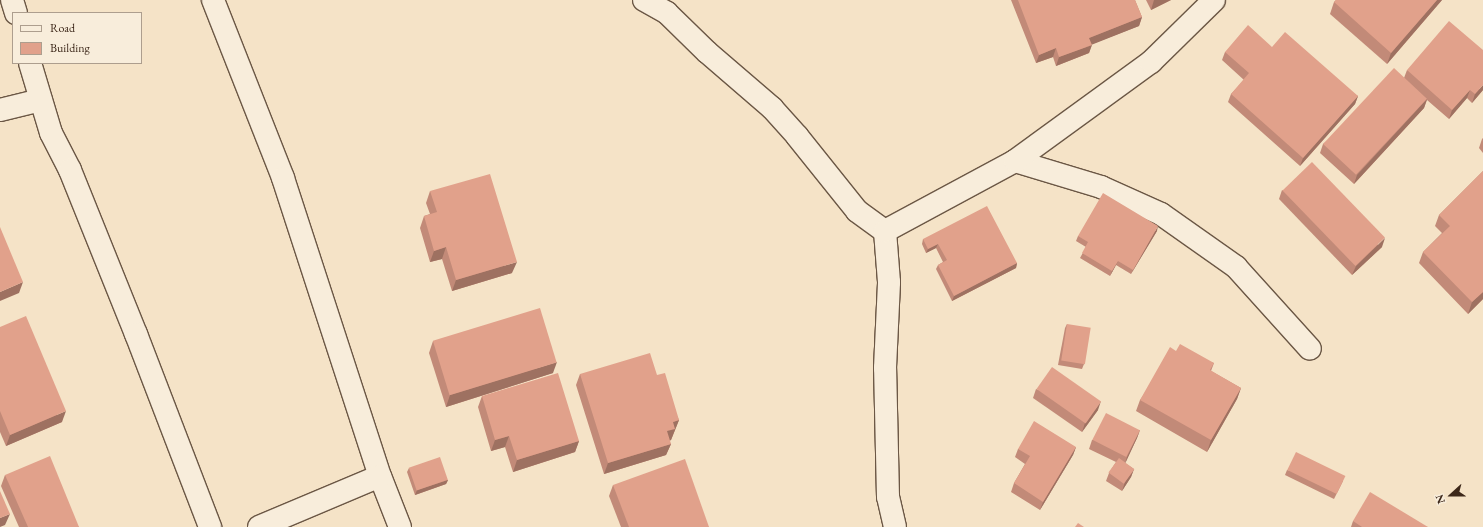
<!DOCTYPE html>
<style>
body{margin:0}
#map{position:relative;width:1483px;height:527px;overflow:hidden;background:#f5e3c7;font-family:"EB Garamond",serif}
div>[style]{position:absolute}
.roads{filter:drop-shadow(1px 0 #6b5745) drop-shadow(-1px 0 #6b5745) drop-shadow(0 1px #6b5745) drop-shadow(0 -1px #6b5745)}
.street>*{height:22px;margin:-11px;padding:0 11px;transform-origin:11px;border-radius:11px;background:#f8eddb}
.wall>*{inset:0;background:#c28a78}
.shaded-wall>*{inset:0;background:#9e7161}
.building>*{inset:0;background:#e1a18b;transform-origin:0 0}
span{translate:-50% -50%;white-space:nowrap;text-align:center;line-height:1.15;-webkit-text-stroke:4px #f8eddb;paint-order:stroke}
.legend{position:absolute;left:12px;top:12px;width:130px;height:52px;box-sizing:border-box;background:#f8eddb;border:1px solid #ad9e8e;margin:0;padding:5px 7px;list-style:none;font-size:12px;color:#3d281a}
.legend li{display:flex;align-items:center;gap:8px;height:20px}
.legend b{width:20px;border:1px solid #ad9e8e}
.north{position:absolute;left:1431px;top:475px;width:40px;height:40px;-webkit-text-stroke:3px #f8eddb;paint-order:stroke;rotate:249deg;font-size:11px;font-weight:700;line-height:16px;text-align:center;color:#3d281a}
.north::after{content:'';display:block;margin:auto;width:14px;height:18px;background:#3d281a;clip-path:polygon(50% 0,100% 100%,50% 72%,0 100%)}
</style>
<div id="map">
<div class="roads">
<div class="street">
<i style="left:12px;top:0;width:14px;rotate:73deg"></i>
<i style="left:213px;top:0;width:191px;rotate:68.5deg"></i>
<i style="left:283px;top:178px;width:313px;rotate:72deg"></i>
<i style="left:380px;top:476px;width:55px;rotate:68.6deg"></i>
<i style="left:644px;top:0;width:26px;rotate:29deg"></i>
<i style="left:667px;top:13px;width:56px;rotate:44.3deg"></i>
<i style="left:707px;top:52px;width:86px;rotate:40.7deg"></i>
<i style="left:772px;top:108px;width:38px;rotate:48deg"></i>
<i style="left:797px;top:136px;width:96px;rotate:51.3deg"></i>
<i style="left:857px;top:211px;width:34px;rotate:36deg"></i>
<i style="left:30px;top:63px;width:73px;rotate:73.3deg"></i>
<i style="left:51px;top:133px;width:42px;rotate:62.8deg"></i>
<i style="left:70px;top:170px;width:177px;rotate:68.1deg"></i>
<i style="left:136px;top:334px;width:207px;rotate:69deg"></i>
<i style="left:0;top:110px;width:42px;rotate:-13.7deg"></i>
<i style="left:1015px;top:161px;width:90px;rotate:16.8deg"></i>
<i style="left:1101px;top:187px;width:66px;rotate:24.2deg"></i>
<i style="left:1161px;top:214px;width:92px;rotate:35.2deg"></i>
<i style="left:1236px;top:267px;width:110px;rotate:47.9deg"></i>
<i style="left:259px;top:527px;width:131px;rotate:-22.9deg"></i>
<i style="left:895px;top:527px;width:31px;rotate:-103deg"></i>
<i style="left:888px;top:497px;width:129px;rotate:-91.3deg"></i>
<i style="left:885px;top:368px;width:86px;rotate:-87.3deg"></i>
<i style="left:889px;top:282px;width:51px;rotate:-94.5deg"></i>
<i style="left:885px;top:231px;width:148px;rotate:-28.3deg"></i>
<i style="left:1015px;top:161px;width:168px;rotate:-36.1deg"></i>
<i style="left:1151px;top:62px;width:88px;rotate:-44.5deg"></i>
</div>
</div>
<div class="wall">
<i style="clip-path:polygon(1011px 0,1135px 0,1142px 17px,1139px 26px,1092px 44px,1089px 53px,1056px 66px,1053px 57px,1036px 63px)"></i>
<i style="clip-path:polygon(1146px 0,1171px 0,1151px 10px)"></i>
<i style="clip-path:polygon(1336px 0,1442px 0,1387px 64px,1330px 14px,1334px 2px)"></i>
<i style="clip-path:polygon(1272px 47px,1358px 96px,1355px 104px,1300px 166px,1228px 102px,1231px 94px,1244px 80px,1222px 60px,1225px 52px)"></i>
<i style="clip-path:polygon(1407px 70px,1483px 90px,1472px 103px,1467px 98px,1449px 119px,1427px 100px,1424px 108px,1354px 184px,1320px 153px,1323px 144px,1404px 78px)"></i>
<i style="clip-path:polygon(1483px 138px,1483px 153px,1479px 148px,1482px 139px)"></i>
<i style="clip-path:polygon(1483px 171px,1483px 299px,1468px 314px,1419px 263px,1423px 252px,1442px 233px,1435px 226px,1439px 215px)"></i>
<i style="clip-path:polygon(1282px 190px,1382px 247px,1352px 275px,1279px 199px)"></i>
<i style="clip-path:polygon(430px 191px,512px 273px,452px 291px,442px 259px,430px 262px,420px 228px,424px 216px,430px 214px,426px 203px)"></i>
<i style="clip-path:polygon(1157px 231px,1131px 274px,1116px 265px,1110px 276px,1080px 258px,1086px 247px,1076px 241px,1078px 236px)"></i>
<i style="clip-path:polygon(923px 239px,1017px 263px,1016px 268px,952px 301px,936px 269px,938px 265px,943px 262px,936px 248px,926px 253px,922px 244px)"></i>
<i style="clip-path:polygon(1067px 324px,1084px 364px,1082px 369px,1058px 365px,1065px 328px)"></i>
<i style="clip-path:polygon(0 327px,62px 422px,6px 446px,0 432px)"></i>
<i style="clip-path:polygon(433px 341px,553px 373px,446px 407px,429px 353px)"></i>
<i style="clip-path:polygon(1176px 351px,1214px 363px,1211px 371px,1241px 388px,1237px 399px,1207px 452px,1136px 411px,1140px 400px)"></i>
<i style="clip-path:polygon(580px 374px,657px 375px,679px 420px,671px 440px,669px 441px,671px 444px,666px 455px,604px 474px,576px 385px)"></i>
<i style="clip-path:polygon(1036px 389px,1098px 410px,1082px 432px,1033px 398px)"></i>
<i style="clip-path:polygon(482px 396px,579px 441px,575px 452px,513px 472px,505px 447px,491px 451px,478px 407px)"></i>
<i style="clip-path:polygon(1140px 430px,1137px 438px,1125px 463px,1134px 469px,1131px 477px,1122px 491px,1106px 481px,1109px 473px,1116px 462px,1089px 449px,1092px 440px)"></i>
<i style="clip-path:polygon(1076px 447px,1073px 455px,1040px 510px,1011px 492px,1014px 483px,1025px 464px,1015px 457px,1018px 449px)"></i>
<i style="clip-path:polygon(409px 468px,448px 480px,446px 484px,415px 495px,407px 472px)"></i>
<i style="clip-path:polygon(1287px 470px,1343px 481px,1334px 499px,1285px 475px)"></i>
<i style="clip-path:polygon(5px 475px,79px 527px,19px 527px,1px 486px)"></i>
<i style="clip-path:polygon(613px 485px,709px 527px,621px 527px,609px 496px)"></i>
<i style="clip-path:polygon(1353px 521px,1428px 527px,1351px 527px)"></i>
</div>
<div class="shaded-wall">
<i style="clip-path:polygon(1154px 0,1171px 0,1151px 10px)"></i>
<i style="clip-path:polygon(1437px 0,1442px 0,1387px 64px,1391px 53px)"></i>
<i style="clip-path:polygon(1142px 17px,1139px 26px,1086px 47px,1089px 38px)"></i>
<i style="clip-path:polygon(1092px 45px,1089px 53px,1056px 66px,1059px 57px)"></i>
<i style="clip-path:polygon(1056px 48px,1053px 57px,1036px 63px,1039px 55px)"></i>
<i style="clip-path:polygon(1483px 85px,1483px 90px,1472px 103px,1475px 94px)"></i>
<i style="clip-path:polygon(1470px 90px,1467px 98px,1449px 119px,1452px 110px)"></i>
<i style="clip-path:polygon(1358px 96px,1355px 104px,1300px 166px,1303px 158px)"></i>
<i style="clip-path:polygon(1427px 99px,1424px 108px,1354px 184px,1357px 175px)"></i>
<i style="clip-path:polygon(1158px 226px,1157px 231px,1131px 274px,1133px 270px)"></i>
<i style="clip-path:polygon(1385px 238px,1382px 247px,1352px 275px,1356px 266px)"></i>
<i style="clip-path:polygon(938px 244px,936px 248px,926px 253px,928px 249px)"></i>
<i style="clip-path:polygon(446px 247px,442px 259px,430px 262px,434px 251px)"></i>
<i style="clip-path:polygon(1118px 261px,1116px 265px,1110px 276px,1112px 271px)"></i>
<i style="clip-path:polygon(517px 262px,512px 273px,452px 291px,456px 280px)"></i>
<i style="clip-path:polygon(1017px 263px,1016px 268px,952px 301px,954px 296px)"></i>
<i style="clip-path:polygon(23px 282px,19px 293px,0 301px,0 292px)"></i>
<i style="clip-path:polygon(1483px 292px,1483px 299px,1468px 314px,1472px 302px)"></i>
<i style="clip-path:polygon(557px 362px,553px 373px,446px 407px,450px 395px)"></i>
<i style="clip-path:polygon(1241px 388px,1237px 399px,1207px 452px,1211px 440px)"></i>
<i style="clip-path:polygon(1101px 401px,1098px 410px,1082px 432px,1085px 423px)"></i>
<i style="clip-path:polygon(66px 411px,62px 422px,6px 446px,10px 435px)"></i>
<i style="clip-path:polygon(679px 420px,671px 440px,663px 443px,667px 431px,673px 422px)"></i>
<i style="clip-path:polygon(1140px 430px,1137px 438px,1124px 466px,1127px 457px)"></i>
<i style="clip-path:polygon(509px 436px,505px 447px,491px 451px,495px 440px)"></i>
<i style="clip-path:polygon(579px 441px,575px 452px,513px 472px,517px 460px)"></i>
<i style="clip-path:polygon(671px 444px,666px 455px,604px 474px,608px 463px)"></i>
<i style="clip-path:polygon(1076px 447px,1073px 455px,1040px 510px,1043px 502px)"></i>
<i style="clip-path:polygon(1134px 469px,1131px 477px,1122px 491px,1125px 482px)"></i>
<i style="clip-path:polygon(448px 480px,446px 484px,415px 495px,417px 490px)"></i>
<i style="clip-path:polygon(10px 514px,5px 525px,0 527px,0 518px)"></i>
</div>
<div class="building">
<i style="clip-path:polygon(1018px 0,1135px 0,1142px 17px,1089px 38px,1092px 45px,1059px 57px,1056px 48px,1039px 55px)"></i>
<i style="clip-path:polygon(1336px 0,1437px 0,1391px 53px,1334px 2px)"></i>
<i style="clip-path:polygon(1449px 21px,1483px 50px,1483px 85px,1475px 94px,1470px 90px,1452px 110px,1407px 70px)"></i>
<i style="clip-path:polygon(1248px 25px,1272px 47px,1285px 32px,1358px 96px,1303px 158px,1231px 94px,1249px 73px,1225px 52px)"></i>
<i style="left:1394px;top:68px;width:45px;height:104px;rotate:43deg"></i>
<i style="left:1312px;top:162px;width:105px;height:41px;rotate:46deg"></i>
<i style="clip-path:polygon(1483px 171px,1483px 292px,1472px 302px,1423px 252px,1450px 226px,1439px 215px)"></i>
<i style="clip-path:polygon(490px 174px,517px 262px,456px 280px,446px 247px,434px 251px,424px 216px,437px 212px,430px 191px)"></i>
<i style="clip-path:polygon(1103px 193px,1158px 226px,1133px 270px,1118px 261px,1112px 271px,1082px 253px,1088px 242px,1078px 236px)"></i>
<i style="clip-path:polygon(987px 206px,1017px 263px,954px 296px,938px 265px,947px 260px,938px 244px,928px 249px,923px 239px)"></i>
<i style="clip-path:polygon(0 227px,23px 282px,0 292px)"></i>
<i style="left:540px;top:308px;width:57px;height:112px;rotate:73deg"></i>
<i style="clip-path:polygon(26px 316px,66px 411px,10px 435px,0 411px,0 327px)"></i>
<i style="left:1067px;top:324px;width:24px;height:37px;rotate:9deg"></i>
<i style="clip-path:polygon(1180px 344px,1214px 363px,1210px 370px,1241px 388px,1211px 440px,1140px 400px,1170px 347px,1176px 351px)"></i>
<i style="clip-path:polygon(650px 353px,657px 375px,665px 373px,679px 420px,673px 422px,675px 429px,667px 431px,671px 444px,608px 463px,580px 374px)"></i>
<i style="left:1052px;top:367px;width:60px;height:27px;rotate:35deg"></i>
<i style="clip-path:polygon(558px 373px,579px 441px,517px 460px,509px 436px,495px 440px,482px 396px)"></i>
<i style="left:1106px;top:413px;width:38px;height:30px;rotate:27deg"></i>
<i style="clip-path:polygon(1034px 421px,1076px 447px,1043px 502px,1014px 483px,1030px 456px,1018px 449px)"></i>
<i style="left:1296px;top:452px;width:55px;height:20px;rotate:26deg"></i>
<i style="clip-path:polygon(50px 456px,79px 527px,28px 527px,5px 475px)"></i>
<i style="left:440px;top:457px;width:24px;height:33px;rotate:71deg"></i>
<i style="left:1119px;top:458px;width:19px;height:18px;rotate:36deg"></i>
<i style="clip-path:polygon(685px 459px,709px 527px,629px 527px,613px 485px)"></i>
<i style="clip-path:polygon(0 491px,10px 514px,0 518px)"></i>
<i style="clip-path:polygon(1370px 492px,1428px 527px,1362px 527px,1353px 521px)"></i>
<i style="clip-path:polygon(1078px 523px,1084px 527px,1075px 527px)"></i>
</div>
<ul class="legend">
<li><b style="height:5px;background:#f8eddb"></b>Road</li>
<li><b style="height:11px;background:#e1a18b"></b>Building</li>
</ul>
<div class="north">N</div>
</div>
